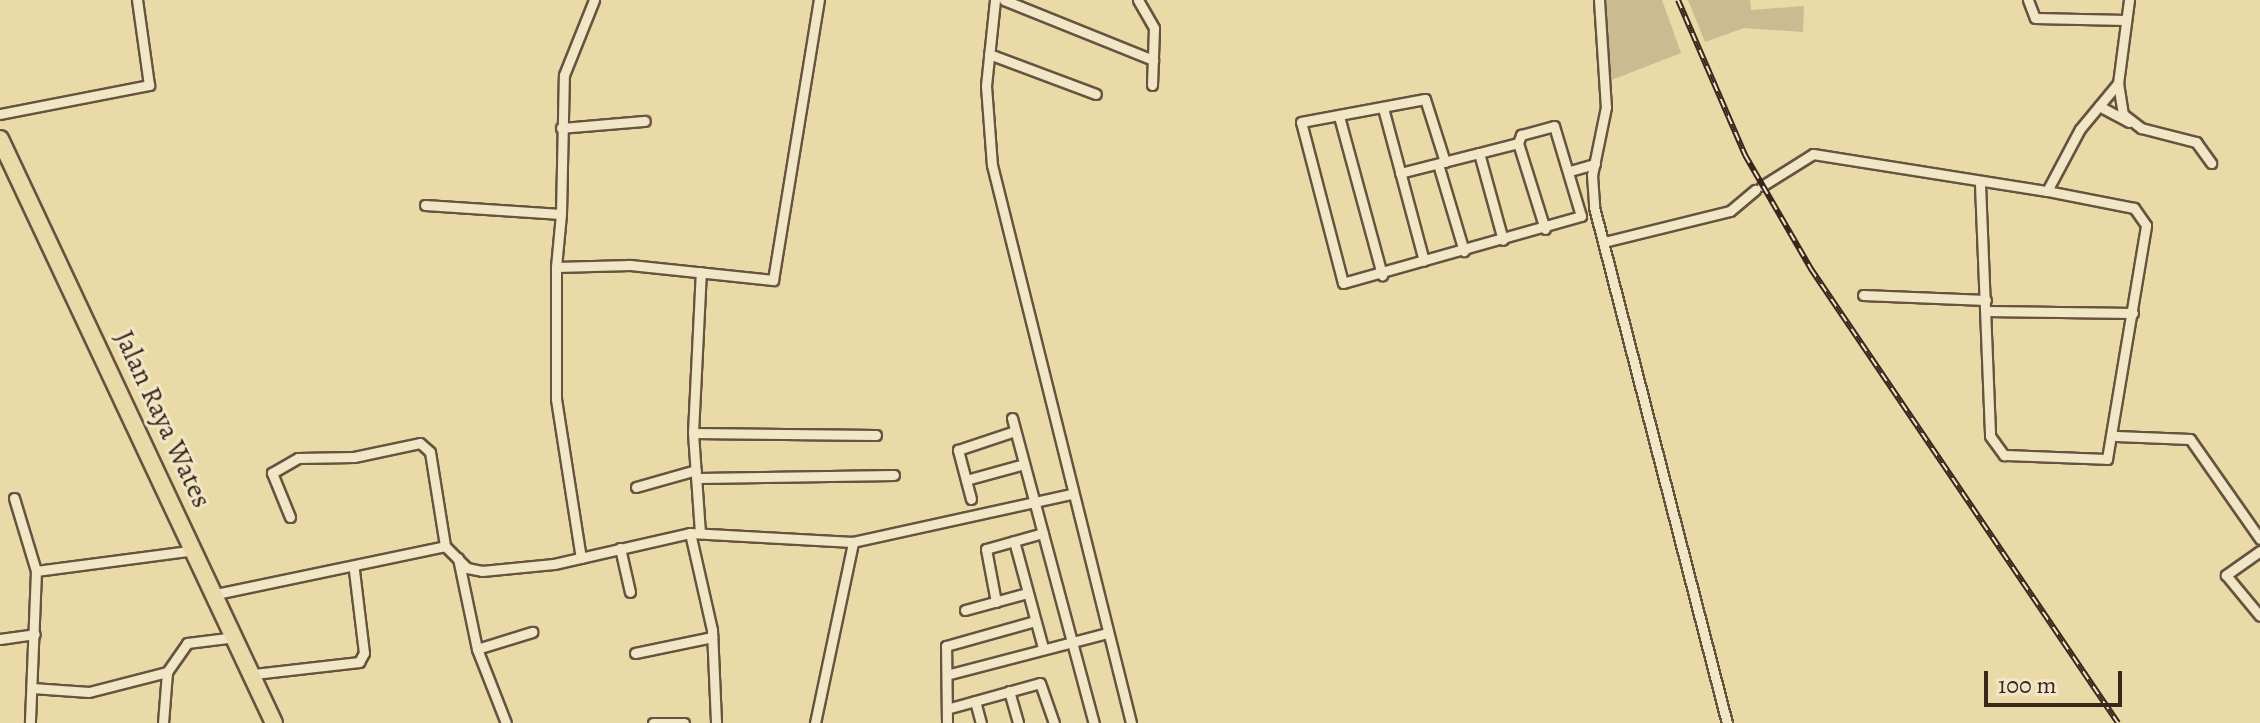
<!DOCTYPE html>
<style>
body{margin:0}
#map{position:relative;width:2260px;height:723px;overflow:hidden;background:#e9daa7;font-family:Alegreya,serif}
div>[style]{position:absolute}
.green>*{inset:0;background:#cbbb90}
.roads{filter:drop-shadow(2px 0 #665340) drop-shadow(-2px 0 #665340) drop-shadow(0 2px #665340) drop-shadow(0 -2px #665340)}
.street>*{height:9px;margin:-4.5px;padding:0 4.5px;transform-origin:4.5px;border-radius:4.5px;background:#f1e7c6}
.highway>*{height:16px;margin:-8px;padding:0 8px;transform-origin:8px;border-radius:8px;background:#e9daa7}
.rail>*{height:6px;margin-top:-3px;transform-origin:0;background:repeating-linear-gradient(90deg,#f1e7c6 0 9px,#3b261e 0 18px);box-sizing:border-box;border-block:2px solid #3b261e}
span{translate:-50% -50%;white-space:nowrap;text-align:center;line-height:1.15;-webkit-text-stroke:6px #f1e7c6;paint-order:stroke}
.street-label{font-size:28px;color:#3b261e}
.scale{position:absolute;left:1984px;top:671px;width:138px;height:36px;box-sizing:border-box;border:4px solid #3b261e;border-top:0;padding-left:10px;font-size:24px;line-height:28px;white-space:nowrap;color:#3b261e;-webkit-text-stroke:6px #f1e7c6;paint-order:stroke}
</style>
<div id="map">
<div class="green">
<i style="clip-path:polygon(1602px 0,1662px 0,1681px 53px,1609px 81px)"></i>
<i style="clip-path:polygon(1688px 0,1750px 0,1751px 10px,1804px 6px,1803px 32px,1744px 28px,1705px 42px)"></i>
</div>
<div class="roads">
<div class="street">
<i style="left:995px;top:0;width:86px;rotate:96deg"></i>
<i style="left:986px;top:86px;width:79px;rotate:85.7deg"></i>
<i style="left:992px;top:165px;width:575px;rotate:76.01deg"></i>
<i style="left:1004px;top:0;width:161px;rotate:21.9deg"></i>
<i style="left:1138px;top:0;width:32px;rotate:60deg"></i>
<i style="left:1154px;top:28px;width:57px;rotate:92deg"></i>
<i style="left:1599px;top:0;width:107px;rotate:86.3deg"></i>
<i style="left:1606px;top:107px;width:69px;rotate:101.6deg"></i>
<i style="left:1592px;top:175px;width:32px;rotate:86deg"></i>
<i style="left:1594px;top:207px;width:533px;rotate:75.55deg"></i>
<i style="left:2028px;top:0;width:19px;rotate:69deg"></i>
<i style="left:2035px;top:18px;width:91px;rotate:1.3deg"></i>
<i style="left:2129px;top:0;width:84px;rotate:97.5deg"></i>
<i style="left:2118px;top:83px;width:31px;rotate:81deg"></i>
<i style="left:2123px;top:114px;width:23px;rotate:38deg"></i>
<i style="left:2141px;top:128px;width:57px;rotate:14.3deg"></i>
<i style="left:2196px;top:142px;width:26px;rotate:54deg"></i>
<i style="left:989px;top:54px;width:114px;rotate:20.5deg"></i>
<i style="left:2099px;top:106px;width:34px;rotate:28deg"></i>
<i style="left:1383px;top:108px;width:158px;rotate:75deg"></i>
<i style="left:0;top:114px;width:152px;rotate:-11deg"></i>
<i style="left:149px;top:85px;width:86px;rotate:-98deg"></i>
<i style="left:1340px;top:120px;width:161px;rotate:74.8deg"></i>
<i style="left:561px;top:128px;width:84px;rotate:-4.8deg"></i>
<i style="left:1518px;top:143px;width:90px;rotate:72.6deg"></i>
<i style="left:1479px;top:153px;width:90px;rotate:74.6deg"></i>
<i style="left:1438px;top:164px;width:91px;rotate:73.4deg"></i>
<i style="left:1570px;top:171px;width:26px;rotate:-16deg"></i>
<i style="left:1400px;top:173px;width:81px;rotate:-14.2deg"></i>
<i style="left:1479px;top:153px;width:40px;rotate:-14.4deg"></i>
<i style="left:1518px;top:143px;width:9px;rotate:-69deg"></i>
<i style="left:1521px;top:135px;width:34px;rotate:-15deg"></i>
<i style="left:1554px;top:126px;width:94px;rotate:73.3deg"></i>
<i style="left:1581px;top:216px;width:247px;rotate:164.3deg"></i>
<i style="left:1343px;top:283px;width:166px;rotate:-104.6deg"></i>
<i style="left:1301px;top:122px;width:126px;rotate:-10.5deg"></i>
<i style="left:1425px;top:99px;width:66px;rotate:72.4deg"></i>
<i style="left:1980px;top:184px;width:252px;rotate:87.7deg"></i>
<i style="left:1990px;top:436px;width:24px;rotate:54deg"></i>
<i style="left:2004px;top:455px;width:103px;rotate:2.2deg"></i>
<i style="left:2107px;top:459px;width:237px;rotate:-80.5deg"></i>
<i style="left:2146px;top:225px;width:21px;rotate:-125deg"></i>
<i style="left:2134px;top:208px;width:89px;rotate:-168.9deg"></i>
<i style="left:2047px;top:191px;width:70px;rotate:-62deg"></i>
<i style="left:2080px;top:129px;width:60px;rotate:-50.4deg"></i>
<i style="left:1762px;top:186px;width:60px;rotate:-32.1deg"></i>
<i style="left:1813px;top:154px;width:237px;rotate:9deg"></i>
<i style="left:425px;top:205px;width:136px;rotate:3.8deg"></i>
<i style="left:561px;top:214px;width:53px;rotate:95.4deg"></i>
<i style="left:556px;top:267px;width:74px;rotate:-1.5deg"></i>
<i style="left:630px;top:265px;width:144px;rotate:6deg"></i>
<i style="left:773px;top:280px;width:284px;rotate:-80.7deg"></i>
<i style="left:561px;top:214px;width:139px;rotate:-88.8deg"></i>
<i style="left:564px;top:75px;width:81px;rotate:-68.2deg"></i>
<i style="left:1604px;top:242px;width:130px;rotate:-13.8deg"></i>
<i style="left:1730px;top:211px;width:33px;rotate:-40deg"></i>
<i style="left:556px;top:267px;width:132px;rotate:90deg"></i>
<i style="left:556px;top:399px;width:161px;rotate:81.1deg"></i>
<i style="left:1863px;top:295px;width:123px;rotate:2.3deg"></i>
<i style="left:1986px;top:311px;width:147px;rotate:0.8deg"></i>
<i style="left:1012px;top:418px;width:316px;rotate:75deg"></i>
<i style="left:693px;top:433px;width:183px;rotate:0.6deg"></i>
<i style="left:2116px;top:436px;width:74px;rotate:2.3deg"></i>
<i style="left:2190px;top:439px;width:122px;rotate:55deg"></i>
<i style="left:699px;top:478px;width:195px;rotate:-0.9deg"></i>
<i style="left:966px;top:480px;width:60px;rotate:-15.4deg"></i>
<i style="left:636px;top:487px;width:62px;rotate:-15.8deg"></i>
<i style="left:14px;top:498px;width:76px;rotate:73.2deg"></i>
<i style="left:36px;top:571px;width:152px;rotate:92.3deg"></i>
<i style="left:971px;top:499px;width:51px;rotate:-104.9deg"></i>
<i style="left:958px;top:450px;width:60px;rotate:-18.4deg"></i>
<i style="left:290px;top:517px;width:48px;rotate:-112.2deg"></i>
<i style="left:272px;top:473px;width:30px;rotate:-30deg"></i>
<i style="left:298px;top:458px;width:56px;rotate:-1deg"></i>
<i style="left:354px;top:457px;width:67px;rotate:-12deg"></i>
<i style="left:420px;top:443px;width:13px;rotate:42deg"></i>
<i style="left:430px;top:452px;width:95px;rotate:80.9deg"></i>
<i style="left:445px;top:546px;width:31px;rotate:45deg"></i>
<i style="left:467px;top:568px;width:15px;rotate:11deg"></i>
<i style="left:482px;top:571px;width:72px;rotate:-5.6deg"></i>
<i style="left:554px;top:564px;width:139px;rotate:-12.8deg"></i>
<i style="left:690px;top:533px;width:163px;rotate:3.2deg"></i>
<i style="left:853px;top:542px;width:224px;rotate:-12.4deg"></i>
<i style="left:690px;top:533px;width:99px;rotate:77.2deg"></i>
<i style="left:712px;top:630px;width:93px;rotate:87.5deg"></i>
<i style="left:700px;top:533px;width:100px;rotate:-94deg"></i>
<i style="left:693px;top:433px;width:161px;rotate:-87.2deg"></i>
<i style="left:1014px;top:541px;width:111px;rotate:74.8deg"></i>
<i style="left:620px;top:548px;width:45px;rotate:77.2deg"></i>
<i style="left:2260px;top:551px;width:42px;rotate:144.8deg"></i>
<i style="left:2226px;top:575px;width:53px;rotate:50.3deg"></i>
<i style="left:458px;top:558px;width:93px;rotate:78.2deg"></i>
<i style="left:477px;top:649px;width:79px;rotate:68.6deg"></i>
<i style="left:36px;top:571px;width:160px;rotate:-7.5deg"></i>
<i style="left:216px;top:594px;width:234px;rotate:-11.8deg"></i>
<i style="left:996px;top:602px;width:54px;rotate:-100.7deg"></i>
<i style="left:986px;top:549px;width:59px;rotate:-15.7deg"></i>
<i style="left:965px;top:610px;width:64px;rotate:-15.3deg"></i>
<i style="left:0;top:639px;width:35px;rotate:-8deg"></i>
<i style="left:477px;top:649px;width:58px;rotate:-17.2deg"></i>
<i style="left:635px;top:653px;width:79px;rotate:-11.7deg"></i>
<i style="left:254px;top:674px;width:106px;rotate:-6.5deg"></i>
<i style="left:359px;top:662px;width:10px;rotate:-61deg"></i>
<i style="left:364px;top:653px;width:84px;rotate:-96.9deg"></i>
<i style="left:950px;top:674px;width:162px;rotate:-14.6deg"></i>
<i style="left:32px;top:688px;width:57px;rotate:4deg"></i>
<i style="left:89px;top:692px;width:81px;rotate:-14.4deg"></i>
<i style="left:167px;top:672px;width:35px;rotate:-55deg"></i>
<i style="left:187px;top:643px;width:49px;rotate:-7deg"></i>
<i style="left:1009px;top:691px;width:33px;rotate:74deg"></i>
<i style="left:975px;top:701px;width:23px;rotate:75deg"></i>
<i style="left:950px;top:708px;width:93px;rotate:-15.5deg"></i>
<i style="left:1040px;top:683px;width:42px;rotate:70.7deg"></i>
<i style="left:163px;top:723px;width:51px;rotate:-85.5deg"></i>
<i style="left:653px;top:723px;width:31px"></i>
<i style="left:815px;top:723px;width:185px;rotate:-78.1deg"></i>
<i style="left:947px;top:723px;width:77px;rotate:-90.7deg"></i>
<i style="left:946px;top:646px;width:92px;rotate:-15.7deg"></i>
</div>
<div class="highway">
<i style="left:0;top:139px;width:645px;rotate:64.87deg"></i>
</div>
</div>
<div class="rail">
<i style="left:1678px;top:0;width:169px;rotate:66.6deg"></i>
<i style="left:1745px;top:155px;width:132px;rotate:59.9deg"></i>
<i style="left:1811px;top:269px;width:548px;rotate:55.93deg"></i>
</div>
<div class="street-label">
<span style="left:163px;top:419px;rotate:65deg">Jalan Raya Wates</span>
</div>
<div class="scale">100 m</div>
</div>
